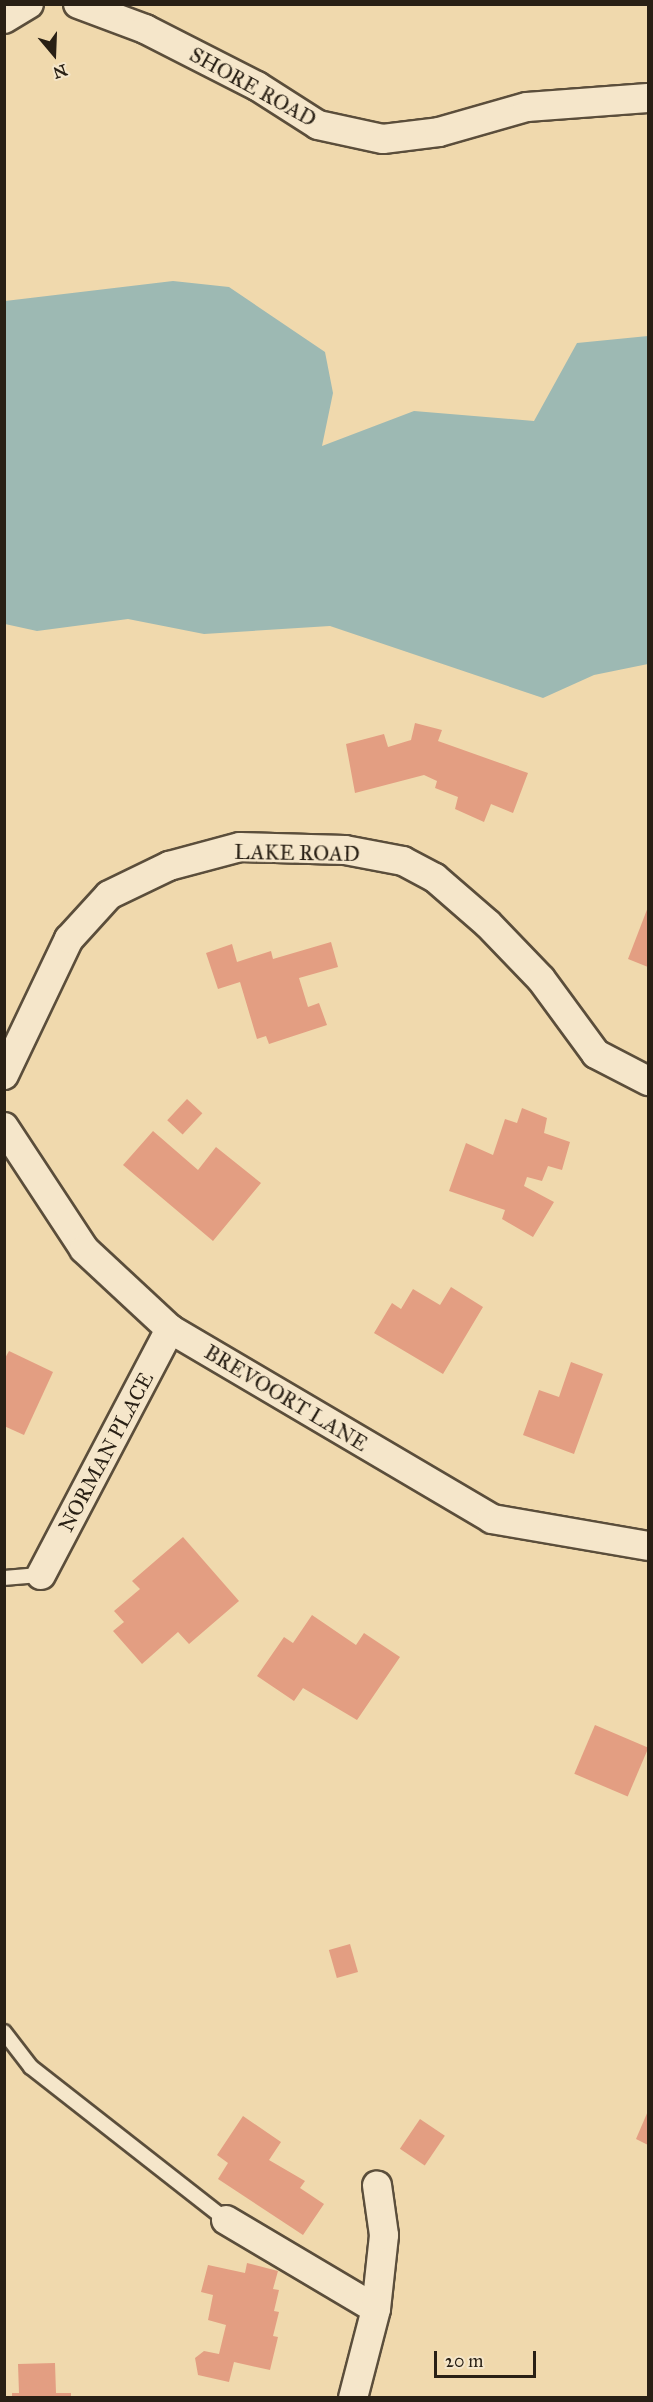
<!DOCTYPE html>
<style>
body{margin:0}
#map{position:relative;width:653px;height:2402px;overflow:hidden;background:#f0d9ad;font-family:"IM FELL Great Primer",serif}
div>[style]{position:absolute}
.water>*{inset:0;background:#9db9b3}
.building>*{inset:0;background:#e39e82;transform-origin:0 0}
.roads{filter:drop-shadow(2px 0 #5b4e3b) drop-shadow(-2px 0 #5b4e3b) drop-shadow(0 2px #5b4e3b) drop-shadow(0 -2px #5b4e3b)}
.service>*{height:14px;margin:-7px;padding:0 7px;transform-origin:7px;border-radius:7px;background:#f5e6ca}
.minor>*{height:28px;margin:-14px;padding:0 14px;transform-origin:14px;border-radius:14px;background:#f5e6ca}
span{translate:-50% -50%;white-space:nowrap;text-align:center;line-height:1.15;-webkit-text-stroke:4.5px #f5e6ca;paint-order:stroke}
.street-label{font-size:21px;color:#292015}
.frame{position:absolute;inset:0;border:6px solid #292015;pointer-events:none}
.north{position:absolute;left:24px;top:24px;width:60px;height:60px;-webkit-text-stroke:4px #f5e6ca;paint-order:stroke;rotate:161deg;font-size:16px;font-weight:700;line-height:24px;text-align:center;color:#292015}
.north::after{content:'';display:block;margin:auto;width:21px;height:27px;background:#292015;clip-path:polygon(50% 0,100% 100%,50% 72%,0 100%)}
.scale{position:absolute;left:434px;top:2351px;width:102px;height:27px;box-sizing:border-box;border:3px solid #292015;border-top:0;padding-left:8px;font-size:18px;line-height:21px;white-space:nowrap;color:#292015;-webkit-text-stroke:4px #f5e6ca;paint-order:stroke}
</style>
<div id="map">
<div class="water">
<i style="clip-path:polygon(173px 281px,229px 287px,325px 352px,333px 393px,322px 446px,414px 411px,534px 421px,577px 343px,648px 336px,648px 664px,594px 675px,543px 698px,330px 626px,204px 634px,128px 619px,37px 631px,5px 624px,5px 301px)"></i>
</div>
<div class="building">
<i style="clip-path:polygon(415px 723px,442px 730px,438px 741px,528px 773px,513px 813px,491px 804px,484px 822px,455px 809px,458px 797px,435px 788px,437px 781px,424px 775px,355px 793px,346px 744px,384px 734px,388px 747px,411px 740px)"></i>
<i style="clip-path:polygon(648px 907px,648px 967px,628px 959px)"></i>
<i style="clip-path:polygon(331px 942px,338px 967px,299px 978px,308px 1007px,319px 1003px,327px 1025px,269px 1044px,266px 1036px,257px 1039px,240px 982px,218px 989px,206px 953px,232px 944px,237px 962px,271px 951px,273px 959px)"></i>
<i style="left:187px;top:1099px;width:21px;height:29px;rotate:43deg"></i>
<i style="clip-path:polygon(522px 1108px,547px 1118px,544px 1133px,570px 1142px,562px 1170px,548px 1166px,542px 1181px,527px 1177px,524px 1186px,554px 1202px,533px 1237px,502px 1219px,505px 1210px,449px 1191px,466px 1143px,493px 1155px,505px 1119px,517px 1123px)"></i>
<i style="clip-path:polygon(153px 1131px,198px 1170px,216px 1147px,261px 1183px,213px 1241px,123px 1165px)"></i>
<i style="clip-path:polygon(451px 1287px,483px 1307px,443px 1374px,374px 1333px,392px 1303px,401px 1309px,413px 1289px,440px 1305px)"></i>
<i style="clip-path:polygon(9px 1351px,53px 1372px,24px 1435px,4px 1426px,4px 1360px)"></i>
<i style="clip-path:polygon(571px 1362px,603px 1374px,574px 1454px,523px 1435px,539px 1390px,559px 1397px)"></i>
<i style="clip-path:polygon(183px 1537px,239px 1601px,189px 1644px,178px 1632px,142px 1664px,113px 1631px,124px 1622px,114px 1611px,140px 1589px,132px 1581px)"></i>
<i style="clip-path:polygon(312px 1615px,356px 1645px,364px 1633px,400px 1657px,357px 1720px,303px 1688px,294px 1701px,257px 1676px,284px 1637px,293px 1643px)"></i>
<i style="left:595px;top:1725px;width:58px;height:53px;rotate:23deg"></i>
<i style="left:350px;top:1944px;width:29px;height:22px;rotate:74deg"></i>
<i style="clip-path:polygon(648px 2111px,648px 2145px,636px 2139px)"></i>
<i style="clip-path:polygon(243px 2116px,281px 2142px,269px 2160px,305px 2181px,300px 2188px,324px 2204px,303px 2235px,218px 2179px,228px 2163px,217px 2155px)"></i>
<i style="left:420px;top:2119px;width:30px;height:36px;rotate:34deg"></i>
<i style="clip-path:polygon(247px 2263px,278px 2271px,273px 2289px,279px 2290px,274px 2311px,279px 2312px,273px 2336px,278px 2337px,270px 2370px,234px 2362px,229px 2382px,198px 2375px,195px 2358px,204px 2351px,219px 2354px,226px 2325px,208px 2320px,213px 2295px,201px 2292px,208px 2265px,245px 2273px)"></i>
<i style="clip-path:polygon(55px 2363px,56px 2393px,71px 2393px,71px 2398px,12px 2398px,12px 2393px,19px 2393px,18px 2364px)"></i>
</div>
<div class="roads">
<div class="service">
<i style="left:4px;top:1578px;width:37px;rotate:-5deg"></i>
<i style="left:4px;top:2032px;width:44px;rotate:52.4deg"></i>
<i style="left:31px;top:2067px;width:248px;rotate:38.1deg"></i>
</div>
<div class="minor">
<i style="left:78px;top:4px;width:72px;rotate:20.5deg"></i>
<i style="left:145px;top:29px;width:126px;rotate:27deg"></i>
<i style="left:257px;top:86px;width:72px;rotate:32.6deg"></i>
<i style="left:318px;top:125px;width:66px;rotate:12.2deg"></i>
<i style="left:383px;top:139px;width:56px;rotate:-7.1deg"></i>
<i style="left:439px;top:132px;width:91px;rotate:-15.9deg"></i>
<i style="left:527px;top:107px;width:121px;rotate:-4.3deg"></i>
<i style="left:4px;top:19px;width:29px;rotate:-31deg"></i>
<i style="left:4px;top:1075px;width:151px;rotate:-64.5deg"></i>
<i style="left:69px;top:939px;width:59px;rotate:-47.7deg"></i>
<i style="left:109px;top:895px;width:67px;rotate:-25.8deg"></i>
<i style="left:169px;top:866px;width:73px;rotate:-15deg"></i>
<i style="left:240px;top:847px;width:105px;rotate:1.6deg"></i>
<i style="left:345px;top:850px;width:59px;rotate:10.7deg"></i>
<i style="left:403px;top:861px;width:36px;rotate:28deg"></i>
<i style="left:435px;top:878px;width:70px;rotate:41deg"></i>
<i style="left:488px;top:924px;width:76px;rotate:46.1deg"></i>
<i style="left:541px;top:979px;width:93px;rotate:53.7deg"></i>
<i style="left:596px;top:1054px;width:59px;rotate:27.4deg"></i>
<i style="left:4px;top:1127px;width:146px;rotate:56.7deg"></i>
<i style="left:84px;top:1249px;width:117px;rotate:42.9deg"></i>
<i style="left:170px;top:1329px;width:374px;rotate:30.5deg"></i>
<i style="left:492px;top:1519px;width:158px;rotate:9.8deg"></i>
<i style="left:41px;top:1575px;width:278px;rotate:-62.3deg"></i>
<i style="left:226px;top:2220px;width:174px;rotate:30.7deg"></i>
<i style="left:353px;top:2398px;width:92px;rotate:-75.5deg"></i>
<i style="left:376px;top:2309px;width:74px;rotate:-83.8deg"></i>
<i style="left:384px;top:2235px;width:50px;rotate:-98deg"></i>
</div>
</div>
<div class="street-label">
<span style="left:253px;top:87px;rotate:29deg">SHORE ROAD</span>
<span style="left:297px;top:853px;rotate:1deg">LAKE ROAD</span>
<span style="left:286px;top:1398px;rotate:31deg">BREVOORT LANE</span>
<span style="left:106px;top:1452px;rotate:-62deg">NORMAN PLACE</span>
</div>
<div class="frame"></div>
<div class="north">N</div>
<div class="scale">20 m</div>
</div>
